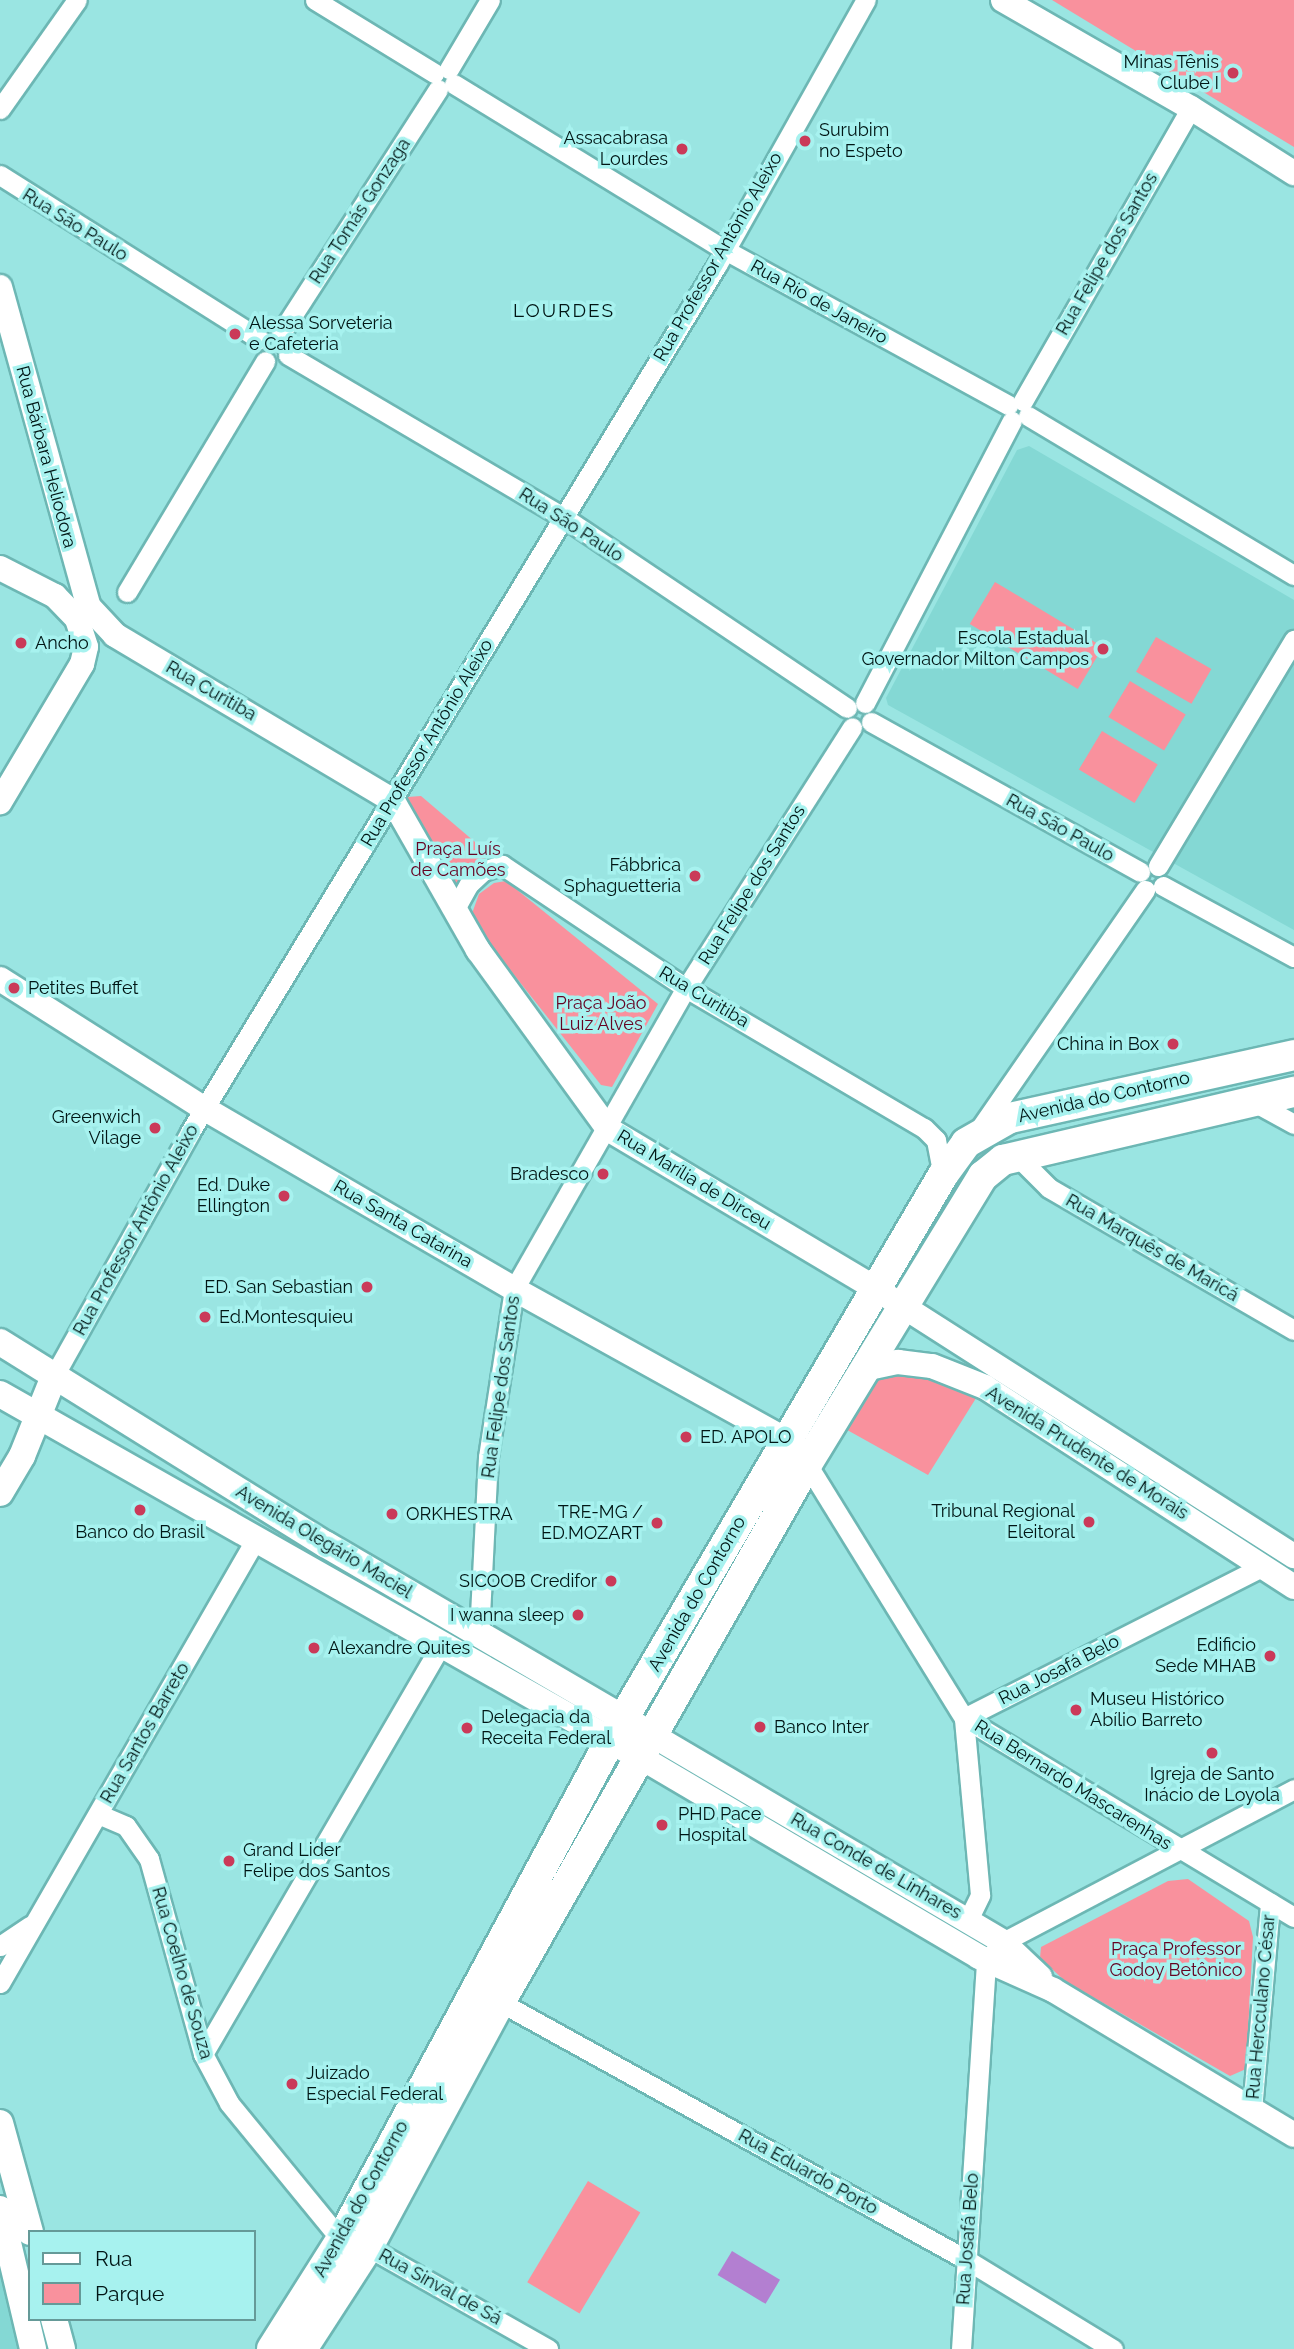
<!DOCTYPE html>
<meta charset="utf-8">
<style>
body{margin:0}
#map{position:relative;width:1294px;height:2349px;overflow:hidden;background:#9ae5e2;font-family:Raleway,sans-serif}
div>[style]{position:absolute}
.built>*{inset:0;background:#84d8d4}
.green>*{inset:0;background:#f9919d;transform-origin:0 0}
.water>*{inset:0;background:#b37fd1;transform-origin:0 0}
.roads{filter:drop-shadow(2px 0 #6db7b4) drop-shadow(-2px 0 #6db7b4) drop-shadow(0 2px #6db7b4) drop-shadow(0 -2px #6db7b4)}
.minor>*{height:19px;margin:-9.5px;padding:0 9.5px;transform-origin:9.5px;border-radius:9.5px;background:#fff}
.tertiary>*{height:24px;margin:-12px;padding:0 12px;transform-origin:12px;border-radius:12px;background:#fff}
.secondary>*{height:26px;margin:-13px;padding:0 13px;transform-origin:13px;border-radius:13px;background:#fff}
.primary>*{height:30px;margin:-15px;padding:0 15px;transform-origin:15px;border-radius:15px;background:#fff}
.dots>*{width:19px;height:19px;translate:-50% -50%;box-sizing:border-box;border:4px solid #a7f2ef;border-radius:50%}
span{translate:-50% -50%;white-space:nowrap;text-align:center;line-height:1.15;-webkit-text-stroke:7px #a7f2ef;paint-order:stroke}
.poi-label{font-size:18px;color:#011615}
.right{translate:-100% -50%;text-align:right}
.left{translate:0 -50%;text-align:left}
.street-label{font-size:18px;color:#011615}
.park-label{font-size:18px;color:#660322}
.neighbourhood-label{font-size:19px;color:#011615;letter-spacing:2px}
.legend{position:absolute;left:28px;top:2230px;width:228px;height:91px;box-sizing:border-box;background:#a7f2ef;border:2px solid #659a98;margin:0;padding:9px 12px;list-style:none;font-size:21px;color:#011615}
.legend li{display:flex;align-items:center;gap:14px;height:35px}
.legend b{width:35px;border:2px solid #659a98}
</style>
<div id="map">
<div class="built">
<i style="clip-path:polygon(1029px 446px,1294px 600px,1294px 930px,888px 705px,886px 698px,1017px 450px)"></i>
<i style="clip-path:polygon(0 2232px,35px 2349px,0 2349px)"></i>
</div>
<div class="green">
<i style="clip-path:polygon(1052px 0,1294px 0,1294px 147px)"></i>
<i style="left:995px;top:582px;width:126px;height:49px;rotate:31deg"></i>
<i style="left:1156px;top:637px;width:64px;height:40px;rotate:30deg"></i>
<i style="left:1130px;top:681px;width:65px;height:42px;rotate:31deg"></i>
<i style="left:1102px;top:731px;width:65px;height:45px;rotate:31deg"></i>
<i style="clip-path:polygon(421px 796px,502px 865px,457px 901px,394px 798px)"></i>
<i style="clip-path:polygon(506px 881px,658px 1004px,612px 1087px,601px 1085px,470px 919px,479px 894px,494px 883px)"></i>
<i style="clip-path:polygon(897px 1371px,983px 1387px,928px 1475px,840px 1426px,863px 1385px)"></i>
<i style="clip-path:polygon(1188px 1879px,1249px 1921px,1253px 1937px,1246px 2069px,1230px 2076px,1065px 1981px,1040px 1958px,1041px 1947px,1168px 1881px)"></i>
<i style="left:588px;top:2181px;width:61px;height:118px;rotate:31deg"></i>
</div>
<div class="water">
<i style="left:732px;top:2251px;width:56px;height:28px;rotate:31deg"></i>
</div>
<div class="roads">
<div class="minor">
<i style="left:315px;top:0;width:140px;rotate:31.5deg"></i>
<i style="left:449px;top:69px;width:80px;rotate:-59.3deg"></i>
<i style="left:454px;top:84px;width:318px;rotate:31.5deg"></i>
<i style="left:725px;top:250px;width:323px;rotate:28.7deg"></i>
<i style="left:0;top:109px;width:133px;rotate:-54.8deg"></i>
<i style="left:0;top:175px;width:307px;rotate:32.3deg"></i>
<i style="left:281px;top:333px;width:290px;rotate:-57.2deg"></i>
<i style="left:288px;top:355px;width:319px;rotate:30.5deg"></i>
<i style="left:563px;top:517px;width:342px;rotate:33.9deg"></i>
<i style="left:1023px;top:401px;width:338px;rotate:-60.2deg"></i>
<i style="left:1028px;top:416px;width:310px;rotate:30.9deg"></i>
<i style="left:127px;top:592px;width:269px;rotate:-59.1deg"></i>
<i style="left:865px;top:703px;width:318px;rotate:-62.5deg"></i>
<i style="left:871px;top:722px;width:308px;rotate:29.1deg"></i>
<i style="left:1158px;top:866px;width:264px;rotate:-59deg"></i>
<i style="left:1163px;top:886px;width:149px;rotate:28.5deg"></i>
<i style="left:455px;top:909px;width:29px;rotate:-61deg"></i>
<i style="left:469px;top:884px;width:19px;rotate:-43deg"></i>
<i style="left:483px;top:871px;width:20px;rotate:-18deg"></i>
<i style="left:502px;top:865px;width:221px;rotate:33.8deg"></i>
<i style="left:686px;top:988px;width:276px;rotate:30.5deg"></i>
<i style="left:924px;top:1128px;width:17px;rotate:45deg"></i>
<i style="left:936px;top:1140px;width:36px;rotate:79deg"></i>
<i style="left:1254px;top:1102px;width:46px;rotate:28.8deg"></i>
<i style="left:979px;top:1130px;width:292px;rotate:-55.3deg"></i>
<i style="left:1017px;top:1156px;width:45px;rotate:45deg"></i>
<i style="left:1049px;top:1188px;width:283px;rotate:30.1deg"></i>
<i style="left:55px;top:1374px;width:277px;rotate:-60.8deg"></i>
<i style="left:190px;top:1132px;width:1015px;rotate:-58.71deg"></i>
<i style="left:717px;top:265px;width:304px;rotate:-60.7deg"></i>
<i style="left:807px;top:1464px;width:299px;rotate:58.3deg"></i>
<i style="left:964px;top:1718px;width:385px;rotate:31.1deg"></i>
<i style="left:479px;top:1635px;width:178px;rotate:-87.1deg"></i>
<i style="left:488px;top:1457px;width:170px;rotate:-81.2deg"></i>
<i style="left:514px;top:1289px;width:347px;rotate:-60.3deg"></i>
<i style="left:686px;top:988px;width:309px;rotate:-57.5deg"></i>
<i style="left:98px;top:1814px;width:30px;rotate:23deg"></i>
<i style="left:126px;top:1826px;width:40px;rotate:55.1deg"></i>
<i style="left:149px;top:1859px;width:202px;rotate:74.5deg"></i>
<i style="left:203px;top:2054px;width:55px;rotate:62deg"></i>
<i style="left:229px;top:2103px;width:177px;rotate:50.7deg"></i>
<i style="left:968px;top:1920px;width:28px;rotate:-64deg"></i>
<i style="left:980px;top:1895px;width:178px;rotate:-95.2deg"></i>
<i style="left:964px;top:1718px;width:336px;rotate:-26.9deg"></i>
<i style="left:0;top:1946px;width:36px;rotate:-34deg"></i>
<i style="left:0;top:1983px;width:509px;rotate:-60.06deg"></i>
<i style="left:500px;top:2002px;width:534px;rotate:28.92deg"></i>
<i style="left:967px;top:2260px;width:171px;rotate:31.4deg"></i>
<i style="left:203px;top:2054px;width:472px;rotate:-59.8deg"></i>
<i style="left:1252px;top:2110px;width:208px;rotate:-85deg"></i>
<i style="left:368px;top:2247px;width:207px;rotate:29.5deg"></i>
<i style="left:961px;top:2349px;width:389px;rotate:-86.3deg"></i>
<i style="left:986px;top:1961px;width:25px;rotate:-48deg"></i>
<i style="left:1003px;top:1942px;width:329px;rotate:-27.7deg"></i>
</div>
<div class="tertiary">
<i style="left:1003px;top:0;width:217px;rotate:29.9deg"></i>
<i style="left:1191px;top:108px;width:122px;rotate:32.3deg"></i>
<i style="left:0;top:287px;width:332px;rotate:74.5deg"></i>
<i style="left:89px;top:607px;width:38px;rotate:47deg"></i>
<i style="left:115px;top:635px;width:324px;rotate:30.8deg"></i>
<i style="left:393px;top:801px;width:172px;rotate:60.3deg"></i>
<i style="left:478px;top:950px;width:221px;rotate:54deg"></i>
<i style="left:608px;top:1129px;width:312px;rotate:30.8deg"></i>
<i style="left:876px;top:1289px;width:496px;rotate:32.6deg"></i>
<i style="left:0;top:568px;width:62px;rotate:27deg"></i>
<i style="left:55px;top:596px;width:32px;rotate:46deg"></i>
<i style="left:77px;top:619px;width:29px;rotate:72deg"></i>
<i style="left:86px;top:647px;width:17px;rotate:103deg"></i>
<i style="left:82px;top:664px;width:161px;rotate:120.7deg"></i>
<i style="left:0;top:979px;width:243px;rotate:32.4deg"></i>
<i style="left:205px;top:1109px;width:358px;rotate:30.2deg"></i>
<i style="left:514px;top:1289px;width:311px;rotate:29deg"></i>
<i style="left:786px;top:1440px;width:17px;rotate:50deg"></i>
<i style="left:864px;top:1369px;width:35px;rotate:-12deg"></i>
<i style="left:898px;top:1362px;width:34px;rotate:7deg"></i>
<i style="left:932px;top:1366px;width:57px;rotate:21.6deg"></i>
<i style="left:985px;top:1387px;width:368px;rotate:32.9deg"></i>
<i style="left:652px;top:1735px;width:407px;rotate:30.5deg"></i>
<i style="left:1003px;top:1942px;width:51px;rotate:43.4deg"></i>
<i style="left:640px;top:1757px;width:394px;rotate:30.5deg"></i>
<i style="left:979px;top:1957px;width:81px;rotate:24deg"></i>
<i style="left:1053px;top:1990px;width:281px;rotate:31deg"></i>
</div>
<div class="secondary">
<i style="left:0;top:1342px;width:383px;rotate:31.9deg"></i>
<i style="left:325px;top:1544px;width:379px;rotate:30.3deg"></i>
<i style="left:0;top:1394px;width:736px;rotate:29.56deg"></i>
<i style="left:0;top:1493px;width:43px;rotate:-59.3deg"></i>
<i style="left:22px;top:1456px;width:88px;rotate:-68.1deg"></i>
<i style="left:0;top:2123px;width:113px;rotate:74.6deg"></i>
<i style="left:0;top:2209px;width:144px;rotate:76.7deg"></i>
<i style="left:54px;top:2319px;width:31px;rotate:75deg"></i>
</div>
<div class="primary">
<i style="left:272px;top:2349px;width:129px;rotate:-57.7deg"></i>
<i style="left:341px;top:2240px;width:567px;rotate:-61.67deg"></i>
<i style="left:610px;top:1741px;width:657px;rotate:-59.53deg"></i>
<i style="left:943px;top:1175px;width:39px;rotate:-54deg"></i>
<i style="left:966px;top:1143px;width:51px;rotate:-29.6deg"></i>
<i style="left:1010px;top:1118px;width:291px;rotate:-12.5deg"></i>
<i style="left:302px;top:2349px;width:121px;rotate:-57.1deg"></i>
<i style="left:368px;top:2247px;width:278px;rotate:-61.7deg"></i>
<i style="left:500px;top:2002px;width:619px;rotate:-60.29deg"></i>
<i style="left:807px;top:1464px;width:338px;rotate:-58.6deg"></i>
<i style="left:983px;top:1176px;width:26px;rotate:-39deg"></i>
<i style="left:1003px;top:1160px;width:299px;rotate:-13.2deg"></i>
</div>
</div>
<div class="dots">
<i style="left:1233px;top:73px;background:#ca3a59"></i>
<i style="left:805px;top:141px;background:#ca3a59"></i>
<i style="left:682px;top:149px;background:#ca3a59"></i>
<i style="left:235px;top:334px;background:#ca3a59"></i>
<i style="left:21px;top:643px;background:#ca3a59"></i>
<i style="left:1103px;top:649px;background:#ca3a59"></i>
<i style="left:695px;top:876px;background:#ca3a59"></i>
<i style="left:14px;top:988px;background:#ca3a59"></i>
<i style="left:1173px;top:1044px;background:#ca3a59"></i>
<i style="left:155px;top:1128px;background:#ca3a59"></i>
<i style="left:603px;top:1174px;background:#ca3a59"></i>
<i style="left:284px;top:1196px;background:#ca3a59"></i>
<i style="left:367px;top:1287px;background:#ca3a59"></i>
<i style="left:205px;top:1317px;background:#ca3a59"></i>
<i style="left:686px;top:1437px;background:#ca3a59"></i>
<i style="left:140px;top:1510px;background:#ca3a59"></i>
<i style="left:392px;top:1514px;background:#ca3a59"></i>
<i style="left:1089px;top:1522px;background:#ca3a59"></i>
<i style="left:657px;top:1523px;background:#ca3a59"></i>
<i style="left:611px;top:1581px;background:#ca3a59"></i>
<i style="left:578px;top:1615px;background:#ca3a59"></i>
<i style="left:314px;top:1648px;background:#ca3a59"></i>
<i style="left:1270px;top:1656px;background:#ca3a59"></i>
<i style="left:1076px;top:1710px;background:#ca3a59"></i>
<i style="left:760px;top:1727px;background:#ca3a59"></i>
<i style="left:467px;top:1728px;background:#ca3a59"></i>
<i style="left:1212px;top:1753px;background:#ca3a59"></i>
<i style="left:662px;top:1825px;background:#ca3a59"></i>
<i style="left:229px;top:1861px;background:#ca3a59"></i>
<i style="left:292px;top:2084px;background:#ca3a59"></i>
</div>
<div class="poi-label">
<span class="right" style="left:1219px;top:73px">Minas Tênis<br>Clube I</span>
<span class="left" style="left:819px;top:141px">Surubim<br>no Espeto</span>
<span class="right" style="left:668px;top:149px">Assacabrasa<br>Lourdes</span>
<span class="left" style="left:249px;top:334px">Alessa Sorveteria<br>e Cafeteria</span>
<span class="right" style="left:1089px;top:649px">Escola Estadual<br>Governador Milton Campos</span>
<span class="left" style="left:35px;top:643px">Ancho</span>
<span class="right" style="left:681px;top:876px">Fábbrica<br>Sphaguetteria</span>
<span class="left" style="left:28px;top:988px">Petites Buffet</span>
<span class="right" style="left:1159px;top:1044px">China in Box</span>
<span class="right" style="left:141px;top:1128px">Greenwich<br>Vilage</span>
<span class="right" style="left:589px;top:1174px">Bradesco</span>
<span class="right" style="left:270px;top:1196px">Ed. Duke<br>Ellington</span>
<span class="right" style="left:353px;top:1287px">ED. San Sebastian</span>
<span class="left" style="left:219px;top:1317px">Ed.Montesquieu</span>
<span class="left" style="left:700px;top:1437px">ED. APOLO</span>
<span class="right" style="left:1075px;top:1522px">Tribunal Regional<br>Eleitoral</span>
<span class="right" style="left:643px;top:1523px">TRE-MG /<br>ED.MOZART</span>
<span class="left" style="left:406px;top:1514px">ORKHESTRA</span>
<span style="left:140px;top:1532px">Banco do Brasil</span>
<span class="right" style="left:597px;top:1581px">SICOOB Credifor</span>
<span class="right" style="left:564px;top:1615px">I wanna sleep</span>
<span class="right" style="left:1256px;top:1656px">Edificio<br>Sede MHAB</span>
<span class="left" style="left:328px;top:1648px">Alexandre Quites</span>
<span class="left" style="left:1090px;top:1710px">Museu Histórico<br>Abílio Barreto</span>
<span class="left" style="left:481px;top:1728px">Delegacia da<br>Receita Federal</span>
<span class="left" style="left:774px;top:1727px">Banco Inter</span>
<span style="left:1212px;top:1785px">Igreja de Santo<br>Inácio de Loyola</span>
<span class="left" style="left:678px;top:1825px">PHD Pace<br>Hospital</span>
<span class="left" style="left:243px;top:1861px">Grand Lider<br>Felipe dos Santos</span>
<span class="left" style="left:306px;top:2084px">Juizado<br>Especial Federal</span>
</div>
<div class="street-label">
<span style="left:360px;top:211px;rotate:-57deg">Rua Tomás Gonzaga</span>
<span style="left:75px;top:225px;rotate:32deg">Rua São Paulo</span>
<span style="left:1107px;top:254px;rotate:-60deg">Rua Felipe dos Santos</span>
<span style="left:718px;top:257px;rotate:-60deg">Rua Professor Antônio Aleixo</span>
<span style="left:819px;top:302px;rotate:29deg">Rua Rio de Janeiro</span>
<span style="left:46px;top:457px;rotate:75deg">Rua Bárbara Heliodora</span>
<span style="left:571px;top:525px;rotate:33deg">Rua São Paulo</span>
<span style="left:211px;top:691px;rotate:30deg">Rua Curitiba</span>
<span style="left:427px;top:743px;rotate:-59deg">Rua Professor Antônio Aleixo</span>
<span style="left:1060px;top:828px;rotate:29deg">Rua São Paulo</span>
<span style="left:752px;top:885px;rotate:-58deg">Rua Felipe dos Santos</span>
<span style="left:704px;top:997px;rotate:31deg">Rua Curitiba</span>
<span style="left:1104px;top:1097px;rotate:-13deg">Avenida do Contorno</span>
<span style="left:694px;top:1180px;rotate:31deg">Rua Marília de Dirceu</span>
<span style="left:403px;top:1224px;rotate:30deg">Rua Santa Catarina</span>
<span style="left:136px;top:1230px;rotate:-61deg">Rua Professor Antônio Aleixo</span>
<span style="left:1152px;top:1248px;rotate:30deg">Rua Marquês de Maricá</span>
<span style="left:501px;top:1387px;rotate:-82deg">Rua Felipe dos Santos</span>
<span style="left:1087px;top:1453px;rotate:32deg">Avenida Prudente de Morais</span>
<span style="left:324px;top:1542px;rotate:31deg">Avenida Olegário Maciel</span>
<span style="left:697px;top:1594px;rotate:-60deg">Avenida do Contorno</span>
<span style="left:1059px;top:1670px;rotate:-27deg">Rua Josafá Belo</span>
<span style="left:145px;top:1733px;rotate:-60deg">Rua Santos Barreto</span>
<span style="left:1073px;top:1785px;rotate:32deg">Rua Bernardo Mascarenhas</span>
<span style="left:876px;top:1866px;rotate:30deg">Rua Conde de Linhares</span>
<span style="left:182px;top:1973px;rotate:74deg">Rua Coelho de Souza</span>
<span style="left:1261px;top:2007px;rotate:-85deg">Rua Hercculano César</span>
<span style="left:808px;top:2172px;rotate:29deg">Rua Eduardo Porto</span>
<span style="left:361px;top:2199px;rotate:-61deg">Avenida do Contorno</span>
<span style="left:968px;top:2239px;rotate:-86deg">Rua Josafá Belo</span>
<span style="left:440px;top:2287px;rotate:29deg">Rua Sinval de Sá</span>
</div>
<div class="park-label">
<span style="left:458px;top:860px">Praça Luís<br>de Camões</span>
<span style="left:601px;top:1014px">Praça João<br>Luiz Alves</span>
<span style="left:1176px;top:1960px">Praça Professor<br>Godoy Betônico</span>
</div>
<div class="neighbourhood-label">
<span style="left:564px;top:311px">LOURDES</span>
</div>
<ul class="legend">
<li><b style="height:9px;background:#fff"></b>Rua</li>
<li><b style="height:19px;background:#f9919d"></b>Parque</li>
</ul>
</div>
